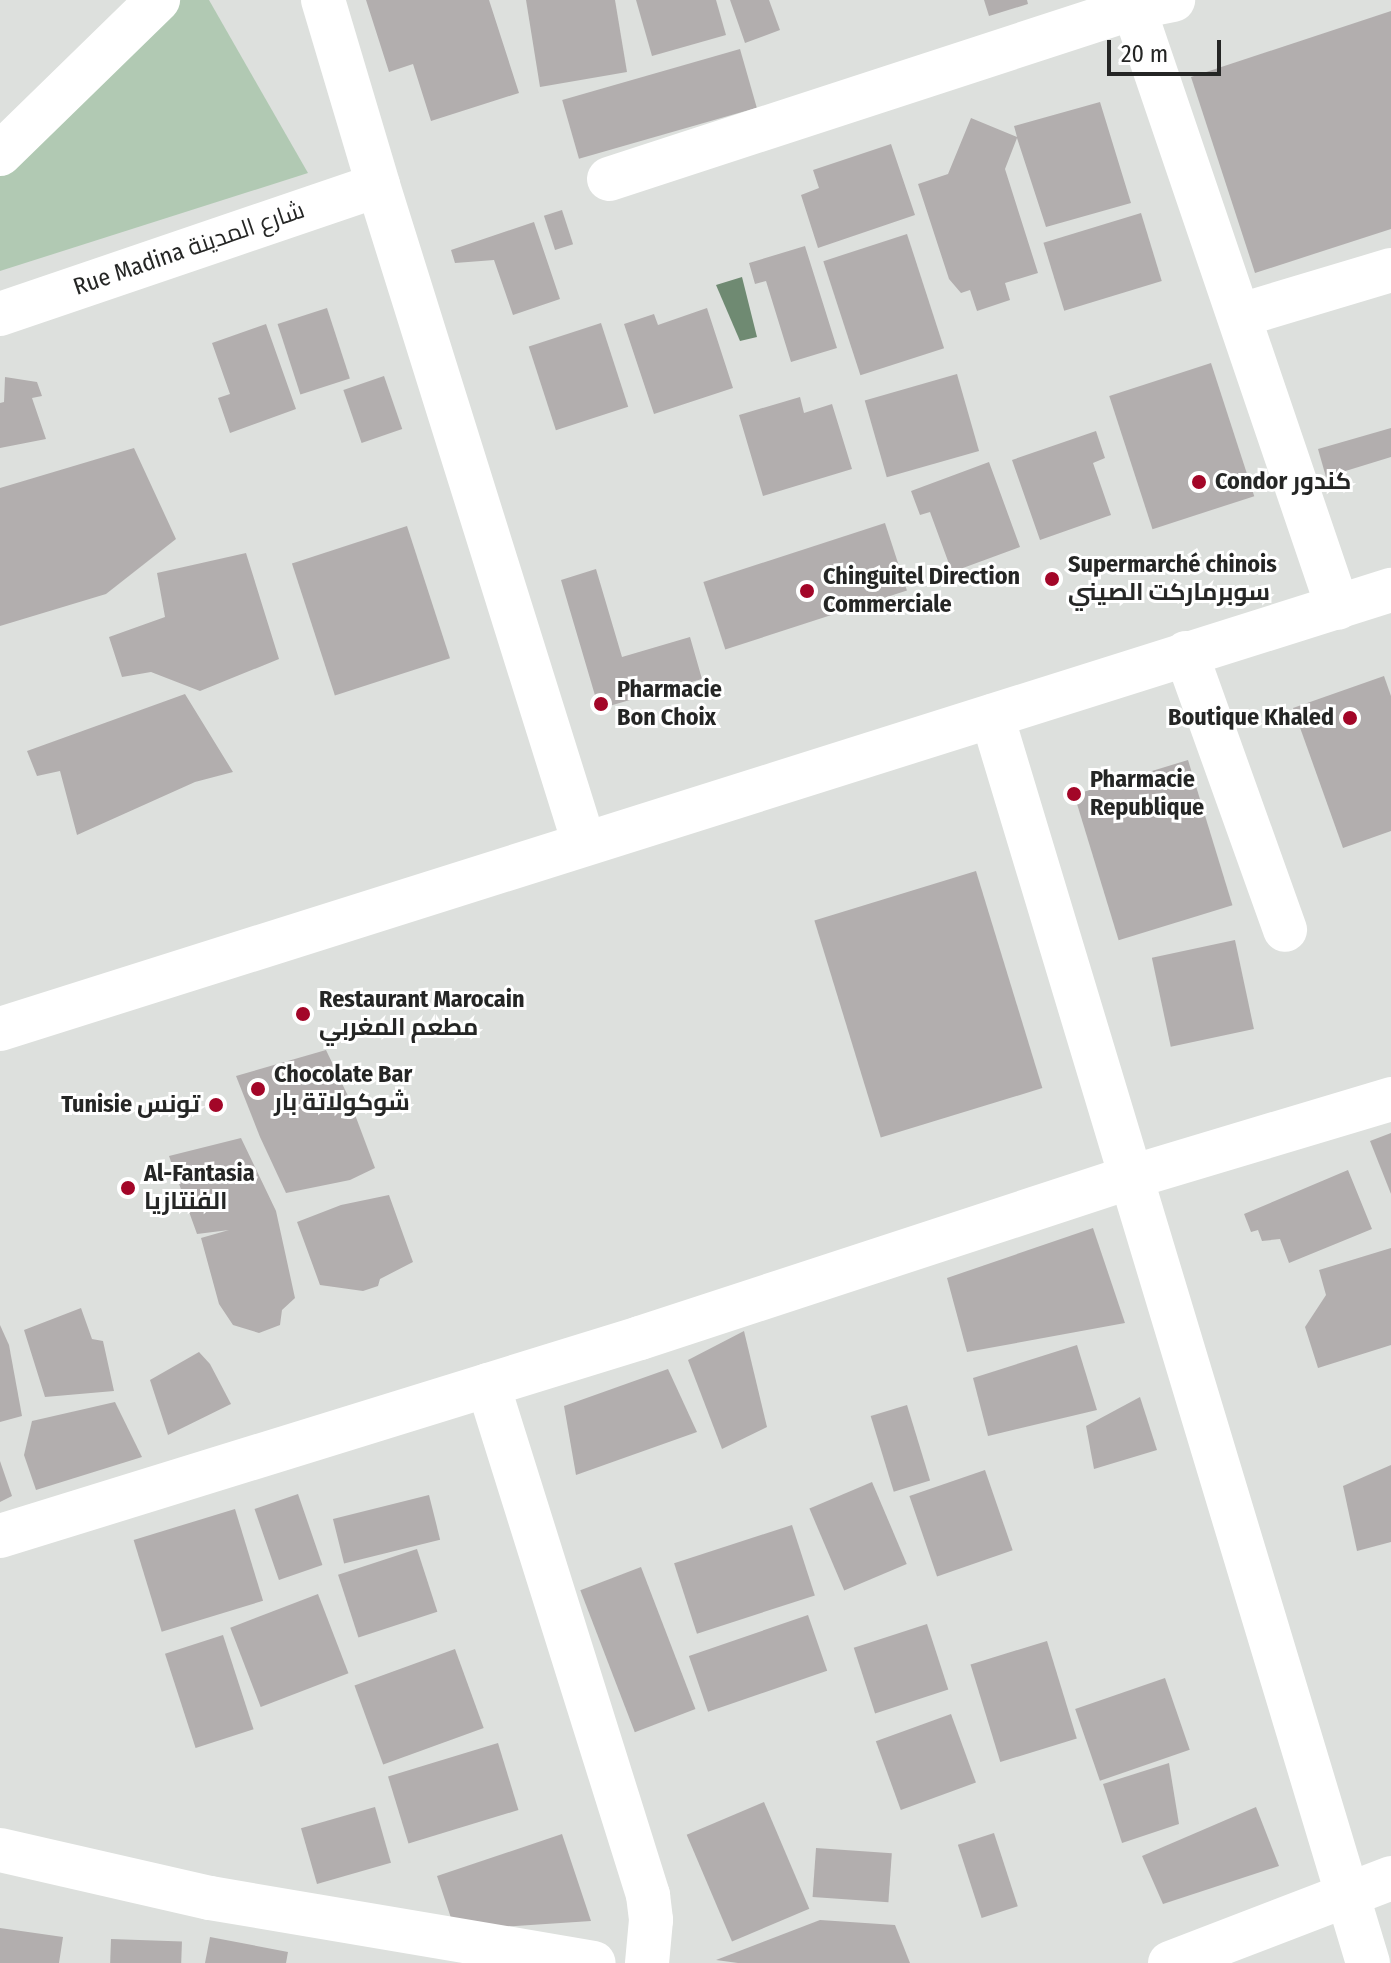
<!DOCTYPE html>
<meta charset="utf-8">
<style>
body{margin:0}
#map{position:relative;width:1391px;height:1963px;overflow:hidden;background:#dde0dd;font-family:"Fira Sans Condensed",Cairo,sans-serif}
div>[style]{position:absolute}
.green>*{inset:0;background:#b1c9b3}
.water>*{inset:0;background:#6f8a72}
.building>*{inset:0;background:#b2aeae;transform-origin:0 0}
.minor>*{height:44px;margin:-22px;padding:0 22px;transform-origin:22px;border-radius:22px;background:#fff}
.major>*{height:44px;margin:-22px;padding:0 22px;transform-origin:22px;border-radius:22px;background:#fff}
.dots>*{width:22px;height:22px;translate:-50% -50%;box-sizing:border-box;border:4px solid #fff;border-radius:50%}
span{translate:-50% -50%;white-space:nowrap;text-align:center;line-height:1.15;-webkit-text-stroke:6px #fff;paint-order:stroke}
.street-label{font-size:24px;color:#252625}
.poi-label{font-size:24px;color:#252625;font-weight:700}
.left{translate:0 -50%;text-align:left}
.right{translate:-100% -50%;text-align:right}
.scale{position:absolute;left:1107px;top:40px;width:114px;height:36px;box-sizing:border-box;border:4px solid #252625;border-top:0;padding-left:10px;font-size:24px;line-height:28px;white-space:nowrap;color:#252625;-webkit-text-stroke:6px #fff;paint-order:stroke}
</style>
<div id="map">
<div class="green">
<i style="clip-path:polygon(156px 0,209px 0,308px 173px,0 271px,0 140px)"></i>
</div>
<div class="water">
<i style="clip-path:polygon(742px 277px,757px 337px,740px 341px,716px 285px)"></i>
</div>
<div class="building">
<i style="clip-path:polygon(366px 0,489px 0,519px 93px,431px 121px,413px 64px,389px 72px)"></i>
<i style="clip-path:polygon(526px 0,615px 0,627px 72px,540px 87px)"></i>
<i style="clip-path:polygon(636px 0,716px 0,726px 35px,652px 56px)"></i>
<i style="clip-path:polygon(730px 0,769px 0,780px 30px,745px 43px)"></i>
<i style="clip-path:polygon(984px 0,1027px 0,1028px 4px,989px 16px)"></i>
<i style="clip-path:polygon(1391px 11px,1391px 229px,1255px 273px,1191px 77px)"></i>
<i style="left:740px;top:49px;width:61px;height:185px;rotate:74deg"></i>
<i style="clip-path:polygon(1100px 102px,1131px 203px,1046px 227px,1017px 138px,1005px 169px,1038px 273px,1005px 283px,1010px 300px,977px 311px,970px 290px,961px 293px,949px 279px,918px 184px,948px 174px,971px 118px,1017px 137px,1014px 126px)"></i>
<i style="clip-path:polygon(891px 144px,915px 215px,818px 248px,801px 195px,819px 188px,813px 170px)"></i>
<i style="left:562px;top:210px;width:36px;height:19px;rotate:72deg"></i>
<i style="left:1141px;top:213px;width:71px;height:102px;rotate:73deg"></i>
<i style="clip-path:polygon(534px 222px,560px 299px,513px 315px,494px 260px,455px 263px,451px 250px)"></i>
<i style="left:907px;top:234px;width:120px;height:88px;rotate:72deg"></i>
<i style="clip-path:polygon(805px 246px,837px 348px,791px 362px,766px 281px,755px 284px,749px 263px)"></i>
<i style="left:327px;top:308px;width:74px;height:52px;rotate:72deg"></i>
<i style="clip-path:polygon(707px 308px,733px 388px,654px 414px,624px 324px,654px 314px,658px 325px)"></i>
<i style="left:601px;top:323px;width:88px;height:76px;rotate:72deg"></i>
<i style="clip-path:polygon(266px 324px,296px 409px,230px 433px,218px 398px,230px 394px,212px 343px)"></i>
<i style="left:1211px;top:363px;width:140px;height:107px;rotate:72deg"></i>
<i style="left:957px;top:374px;width:80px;height:96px;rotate:74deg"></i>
<i style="left:384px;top:376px;width:56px;height:43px;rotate:71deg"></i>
<i style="clip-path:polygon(5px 377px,37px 382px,42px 396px,32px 398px,46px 439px,0 448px,0 403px,4px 402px)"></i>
<i style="clip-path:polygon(800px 397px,804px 413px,832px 404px,852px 469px,763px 496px,739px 415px)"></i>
<i style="clip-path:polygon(1391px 428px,1391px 457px,1326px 477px,1318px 449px)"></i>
<i style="clip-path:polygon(1096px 431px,1105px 458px,1093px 463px,1111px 515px,1040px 540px,1012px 460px)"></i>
<i style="clip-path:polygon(134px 448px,176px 539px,106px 594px,0 626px,0 488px)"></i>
<i style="clip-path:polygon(989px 462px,1020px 547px,952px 572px,930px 512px,920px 515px,911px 491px)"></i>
<i style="left:885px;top:523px;width:71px;height:191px;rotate:72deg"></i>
<i style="left:407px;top:526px;width:139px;height:121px;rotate:72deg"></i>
<i style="clip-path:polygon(246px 553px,279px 659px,200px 691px,151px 672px,122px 677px,109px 637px,165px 617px,157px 573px)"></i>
<i style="clip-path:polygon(596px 569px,622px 657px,690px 637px,702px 679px,599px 709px,561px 580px)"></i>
<i style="clip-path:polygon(1384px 676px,1391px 696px,1391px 831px,1343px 848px,1293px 708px)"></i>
<i style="clip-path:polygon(185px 694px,233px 772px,195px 782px,77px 835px,60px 771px,37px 776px,27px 751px)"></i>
<i style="left:1188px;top:760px;width:152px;height:119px;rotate:73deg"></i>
<i style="left:976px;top:871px;width:227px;height:169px;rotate:73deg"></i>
<i style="left:1235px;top:940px;width:91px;height:85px;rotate:78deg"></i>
<i style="clip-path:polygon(326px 1050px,348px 1096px,375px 1168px,350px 1180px,286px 1193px,260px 1137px,236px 1076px)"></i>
<i style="clip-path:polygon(1391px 1133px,1391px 1194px,1370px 1141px)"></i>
<i style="clip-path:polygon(241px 1138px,276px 1211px,295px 1298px,282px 1310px,280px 1325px,259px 1333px,233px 1325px,219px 1304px,201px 1238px,229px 1230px,197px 1234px,169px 1156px)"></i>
<i style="clip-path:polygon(1348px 1170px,1372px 1229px,1289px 1263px,1280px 1239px,1262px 1241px,1258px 1230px,1251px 1232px,1244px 1214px)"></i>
<i style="clip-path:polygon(389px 1195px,413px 1262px,380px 1279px,378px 1286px,363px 1291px,320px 1285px,297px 1222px,341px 1205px)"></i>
<i style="clip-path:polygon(1093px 1228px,1125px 1323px,967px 1352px,947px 1278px)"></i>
<i style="clip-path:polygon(1391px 1248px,1391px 1345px,1318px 1368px,1305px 1327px,1326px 1295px,1319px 1270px)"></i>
<i style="clip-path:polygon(81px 1308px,92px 1339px,103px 1341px,114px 1391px,45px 1397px,24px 1330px)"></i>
<i style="clip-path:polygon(0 1325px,9px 1345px,22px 1416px,0 1422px)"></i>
<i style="clip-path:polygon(744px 1331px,767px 1427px,722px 1449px,688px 1360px)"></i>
<i style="clip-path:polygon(1077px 1345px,1097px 1410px,988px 1436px,973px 1378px)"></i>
<i style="clip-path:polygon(199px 1352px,210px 1364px,231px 1404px,168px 1435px,150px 1380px)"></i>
<i style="clip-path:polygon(668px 1369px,697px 1432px,576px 1475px,564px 1406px)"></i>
<i style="clip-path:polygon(1140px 1397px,1157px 1450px,1094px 1469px,1086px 1426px)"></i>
<i style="clip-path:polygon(115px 1402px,142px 1457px,36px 1490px,24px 1455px,32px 1421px)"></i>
<i style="left:907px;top:1405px;width:79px;height:38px;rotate:73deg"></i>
<i style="clip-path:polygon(0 1461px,12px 1496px,0 1502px)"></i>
<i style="clip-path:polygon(1391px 1465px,1391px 1542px,1357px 1551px,1343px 1486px)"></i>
<i style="left:985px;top:1470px;width:85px;height:80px;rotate:71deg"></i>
<i style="left:872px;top:1482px;width:89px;height:68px;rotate:67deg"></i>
<i style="left:298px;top:1494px;width:75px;height:46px;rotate:71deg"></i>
<i style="left:429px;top:1495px;width:46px;height:99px;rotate:76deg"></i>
<i style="left:235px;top:1509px;width:96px;height:106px;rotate:73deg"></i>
<i style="left:792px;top:1525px;width:74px;height:124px;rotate:72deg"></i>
<i style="left:417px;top:1549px;width:66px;height:83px;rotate:72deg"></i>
<i style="left:641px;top:1567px;width:152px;height:65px;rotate:69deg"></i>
<i style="left:318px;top:1594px;width:85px;height:94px;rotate:69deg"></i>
<i style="left:808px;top:1615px;width:59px;height:126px;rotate:71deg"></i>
<i style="left:927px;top:1624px;width:69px;height:77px;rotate:72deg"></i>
<i style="left:223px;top:1635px;width:99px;height:61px;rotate:72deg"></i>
<i style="left:1047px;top:1641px;width:102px;height:80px;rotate:73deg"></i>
<i style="left:455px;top:1649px;width:84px;height:107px;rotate:70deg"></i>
<i style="left:1165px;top:1678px;width:76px;height:95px;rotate:71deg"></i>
<i style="left:951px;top:1714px;width:73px;height:80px;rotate:70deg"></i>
<i style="left:498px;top:1743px;width:70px;height:115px;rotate:73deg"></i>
<i style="clip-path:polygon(1169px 1763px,1179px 1824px,1122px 1843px,1103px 1784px)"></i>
<i style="left:764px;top:1802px;width:116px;height:84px;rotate:67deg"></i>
<i style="left:375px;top:1807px;width:58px;height:77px;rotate:74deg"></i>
<i style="clip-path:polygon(1256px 1807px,1279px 1866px,1163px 1904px,1142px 1856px)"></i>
<i style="left:994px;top:1833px;width:77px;height:38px;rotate:72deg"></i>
<i style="clip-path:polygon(562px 1834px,591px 1921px,455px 1930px,437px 1876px)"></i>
<i style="left:816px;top:1848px;width:76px;height:49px;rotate:4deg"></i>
<i style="clip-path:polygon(820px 1920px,895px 1925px,910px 1963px,738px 1963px,716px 1960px)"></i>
<i style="clip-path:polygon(0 1928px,63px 1937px,59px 1963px,0 1963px)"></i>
<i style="clip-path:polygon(210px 1937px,288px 1952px,286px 1963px,205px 1963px)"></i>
<i style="left:111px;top:1939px;width:71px;height:24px;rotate:2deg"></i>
</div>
<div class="minor">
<i style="left:323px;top:0;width:193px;rotate:73.4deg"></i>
<i style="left:378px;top:185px;width:689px;rotate:72.62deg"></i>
<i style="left:1131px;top:0;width:642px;rotate:71.2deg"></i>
<i style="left:0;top:154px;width:221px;rotate:-44.3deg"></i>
<i style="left:609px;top:179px;width:551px;rotate:-18.07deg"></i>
<i style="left:1133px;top:8px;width:41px;rotate:-11.3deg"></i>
<i style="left:0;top:314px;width:399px;rotate:-18.8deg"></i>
<i style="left:1241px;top:315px;width:157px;rotate:-16.7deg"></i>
<i style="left:1186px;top:653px;width:294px;rotate:70.3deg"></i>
<i style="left:992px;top:716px;width:1302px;rotate:73.22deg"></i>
<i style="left:488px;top:1385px;width:535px;rotate:72.58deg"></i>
<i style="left:648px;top:1895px;width:25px;rotate:83deg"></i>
<i style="left:651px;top:1920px;width:43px;rotate:95.3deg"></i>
<i style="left:0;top:1536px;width:670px;rotate:-17.19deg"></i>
<i style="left:640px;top:1338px;width:514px;rotate:-18.15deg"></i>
<i style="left:1128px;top:1178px;width:275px;rotate:-16.7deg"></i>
<i style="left:0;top:1850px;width:215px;rotate:12.9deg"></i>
<i style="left:210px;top:1898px;width:389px;rotate:9.6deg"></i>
<i style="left:1170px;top:1963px;width:237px;rotate:-21deg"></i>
</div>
<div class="major">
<i style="left:0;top:1029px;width:1459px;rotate:-17.52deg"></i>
</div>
<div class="dots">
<i style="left:1199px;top:482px;background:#a30628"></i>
<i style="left:1052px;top:579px;background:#a30628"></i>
<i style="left:807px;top:591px;background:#a30628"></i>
<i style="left:601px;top:704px;background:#a30628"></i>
<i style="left:1350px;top:718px;background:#a30628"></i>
<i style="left:1074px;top:794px;background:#a30628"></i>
<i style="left:303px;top:1014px;background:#a30628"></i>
<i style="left:258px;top:1089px;background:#a30628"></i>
<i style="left:216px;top:1105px;background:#a30628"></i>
<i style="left:128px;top:1188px;background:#a30628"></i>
</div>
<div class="street-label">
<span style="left:189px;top:249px;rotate:-19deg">Rue Madina شارع المدينة</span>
</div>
<div class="poi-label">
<span class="left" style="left:1215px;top:482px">Condor كندور</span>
<span class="left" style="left:1068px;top:579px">Supermarché chinois<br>سوبرماركت الصيني</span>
<span class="left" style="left:823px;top:591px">Chinguitel Direction<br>Commerciale</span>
<span class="left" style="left:617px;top:704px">Pharmacie<br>Bon Choix</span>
<span class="right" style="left:1334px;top:718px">Boutique Khaled</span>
<span class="left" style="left:1090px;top:794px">Pharmacie<br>Republique</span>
<span class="left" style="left:319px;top:1014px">Restaurant Marocain<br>مطعم المغربي</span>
<span class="left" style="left:274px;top:1089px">Chocolate Bar<br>شوكولاتة بار</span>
<span class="right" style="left:200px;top:1105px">Tunisie تونس</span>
<span class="left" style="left:144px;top:1188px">Al-Fantasia<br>الفنتازيا</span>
</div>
<div class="scale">20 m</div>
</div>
